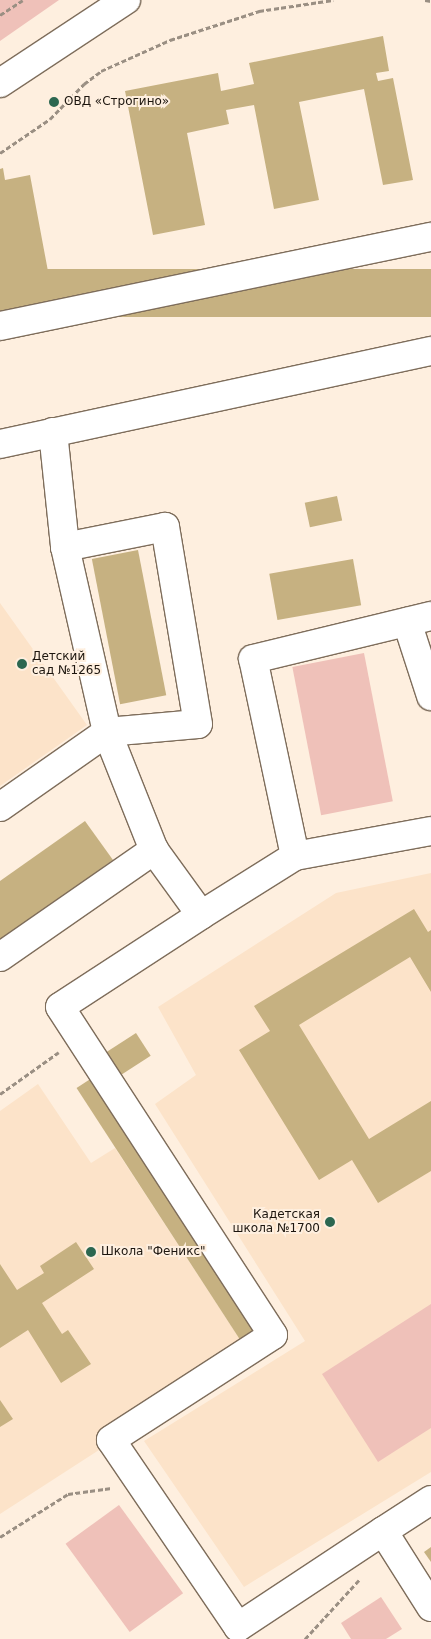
<!DOCTYPE html>
<meta charset="utf-8">
<style>
body{margin:0}
#map{position:relative;width:431px;height:1639px;overflow:hidden;background:#feefdf;font-family:"DejaVu Sans",sans-serif}
div>[style]{position:absolute}
.built>*{inset:0;background:#fce3c9}
.green>*{inset:0;background:#efc1b9;transform-origin:0 0}
.building>*{inset:0;background:#c6b181;transform-origin:0 0}
.path>*{height:3px;margin-top:-1.5px;transform-origin:0;background:repeating-linear-gradient(90deg,#9a8f83 0 5px,transparent 0 7.5px)}
.roads{filter:drop-shadow(1px 0 #7e6d5b) drop-shadow(-1px 0 #7e6d5b) drop-shadow(0 1px #7e6d5b) drop-shadow(0 -1px #7e6d5b)}
.minor>*{height:28px;margin:-14px;padding:0 14px;transform-origin:14px;border-radius:14px;background:#fff}
.major>*{height:28px;margin:-14px;padding:0 14px;transform-origin:14px;border-radius:14px;background:#fff}
.dots>*{width:14px;height:14px;translate:-50% -50%;box-sizing:border-box;border:2px solid #feefdf;border-radius:50%}
span{translate:-50% -50%;white-space:nowrap;text-align:center;line-height:1.15;-webkit-text-stroke:4px #feefdf;paint-order:stroke}
.poi-label{font-size:12px;color:#1c150e}
.left{translate:0 -50%;text-align:left}
.right{translate:-100% -50%;text-align:right}
</style>
<div id="map">
<div class="built">
<i style="clip-path:polygon(0 603px,87px 725px,0 786px)"></i>
<i style="clip-path:polygon(431px 873px,431px 1472px,244px 1587px,144px 1441px,305px 1341px,155px 1104px,196px 1075px,158px 1007px,336px 893px)"></i>
<i style="clip-path:polygon(38px 1084px,91px 1163px,115px 1148px,241px 1341px,108px 1427px,99px 1450px,0 1514px,0 1111px)"></i>
</div>
<div class="green">
<i style="clip-path:polygon(0 0,59px 0,0 41px)"></i>
<i style="left:364px;top:653px;width:151px;height:73px;rotate:79deg"></i>
<i style="clip-path:polygon(431px 1304px,431px 1428px,378px 1462px,322px 1374px)"></i>
<i style="left:119px;top:1505px;width:109px;height:66px;rotate:54deg"></i>
<i style="clip-path:polygon(381px 1597px,402px 1629px,386px 1639px,351px 1639px,341px 1623px)"></i>
</div>
<div class="building">
<i style="clip-path:polygon(383px 36px,389px 71px,376px 73px,378px 81px,393px 78px,413px 180px,383px 185px,364px 89px,299px 102px,319px 200px,274px 209px,254px 105px,226px 110px,229px 124px,187px 133px,205px 225px,153px 235px,125px 91px,218px 73px,221px 91px,254px 84px,249px 63px)"></i>
<i style="clip-path:polygon(3px 168px,5px 180px,30px 175px,50px 282px,0 292px,0 169px)"></i>
<i style="left:431px;top:269px;width:48px;height:441px;rotate:90deg"></i>
<i style="left:337px;top:496px;width:25px;height:33px;rotate:78deg"></i>
<i style="left:138px;top:550px;width:148px;height:47px;rotate:79deg"></i>
<i style="left:353px;top:559px;width:47px;height:85px;rotate:80deg"></i>
<i style="clip-path:polygon(85px 821px,113px 860px,0 941px,0 881px)"></i>
<i style="clip-path:polygon(414px 909px,428px 932px,431px 930px,431px 992px,410px 957px,299px 1025px,369px 1139px,431px 1101px,431px 1171px,378px 1203px,352px 1160px,319px 1180px,239px 1050px,270px 1031px,254px 1006px)"></i>
<i style="left:136px;top:1033px;width:27px;height:36px;rotate:57deg"></i>
<i style="left:95px;top:1076px;width:302px;height:22px;rotate:57deg"></i>
<i style="clip-path:polygon(76px 1242px,94px 1269px,42px 1303px,62px 1334px,68px 1330px,91px 1364px,61px 1383px,28px 1330px,0 1348px,0 1264px,17px 1290px,44px 1273px,40px 1266px)"></i>
<i style="clip-path:polygon(0 1400px,13px 1419px,0 1427px)"></i>
<i style="clip-path:polygon(431px 1547px,431px 1562px,424px 1552px)"></i>
</div>
<div class="path">
<i style="left:425px;top:0;width:6px;rotate:9deg"></i>
<i style="left:0;top:15px;width:27px;rotate:-33deg"></i>
<i style="left:0;top:153px;width:60px;rotate:-34.2deg"></i>
<i style="left:50px;top:119px;width:49px;rotate:-45.8deg"></i>
<i style="left:84px;top:84px;width:21px;rotate:-37deg"></i>
<i style="left:101px;top:71px;width:76px;rotate:-24.2deg"></i>
<i style="left:170px;top:40px;width:94px;rotate:-18deg"></i>
<i style="left:259px;top:11px;width:75px;rotate:-8.5deg"></i>
<i style="left:0;top:1094px;width:72px;rotate:-35.4deg"></i>
<i style="left:0;top:1537px;width:80px;rotate:-32.3deg"></i>
<i style="left:68px;top:1494px;width:44px;rotate:-7.8deg"></i>
<i style="left:305px;top:1639px;width:80px;rotate:-47.5deg"></i>
</div>
<div class="roads">
<div class="minor">
<i style="left:0;top:326px;width:440px;rotate:-11.7deg"></i>
<i style="left:53px;top:432px;width:116px;rotate:84deg"></i>
<i style="left:65px;top:547px;width:190px;rotate:77.2deg"></i>
<i style="left:107px;top:732px;width:91px;rotate:-5deg"></i>
<i style="left:198px;top:724px;width:200px;rotate:-99.5deg"></i>
<i style="left:165px;top:527px;width:102px;rotate:168.7deg"></i>
<i style="left:0;top:444px;width:441px;rotate:-12.2deg"></i>
<i style="left:407px;top:622px;width:78px;rotate:72deg"></i>
<i style="left:0;top:807px;width:131px;rotate:-35deg"></i>
<i style="left:107px;top:732px;width:127px;rotate:68.3deg"></i>
<i style="left:295px;top:856px;width:201px;rotate:-102deg"></i>
<i style="left:253px;top:659px;width:183px;rotate:-13.6deg"></i>
<i style="left:201px;top:915px;width:168px;rotate:146.9deg"></i>
<i style="left:60px;top:1007px;width:391px;rotate:57deg"></i>
<i style="left:273px;top:1335px;width:193px;rotate:147.1deg"></i>
<i style="left:111px;top:1440px;width:226px;rotate:55.8deg"></i>
<i style="left:238px;top:1627px;width:174px;rotate:-33.5deg"></i>
<i style="left:0;top:957px;width:188px;rotate:-34.8deg"></i>
<i style="left:154px;top:850px;width:80px;rotate:54.1deg"></i>
<i style="left:201px;top:915px;width:111px;rotate:-32.1deg"></i>
<i style="left:295px;top:856px;width:138px;rotate:-10.4deg"></i>
<i style="left:431px;top:1500px;width:57px;rotate:147.1deg"></i>
<i style="left:383px;top:1531px;width:90px;rotate:57.7deg"></i>
</div>
<div class="major">
<i style="left:0;top:83px;width:151px;rotate:-33.4deg"></i>
</div>
</div>
<div class="dots">
<i style="left:54px;top:102px;background:#2c6750"></i>
<i style="left:22px;top:664px;background:#2c6750"></i>
<i style="left:330px;top:1222px;background:#2c6750"></i>
<i style="left:91px;top:1252px;background:#2c6750"></i>
</div>
<div class="poi-label">
<span class="left" style="left:64px;top:102px">ОВД «Строгино»</span>
<span class="left" style="left:32px;top:664px">Детский<br>сад №1265</span>
<span class="right" style="left:320px;top:1222px">Кадетская<br>школа №1700</span>
<span class="left" style="left:101px;top:1252px">Школа "Феникс"</span>
</div>
</div>
